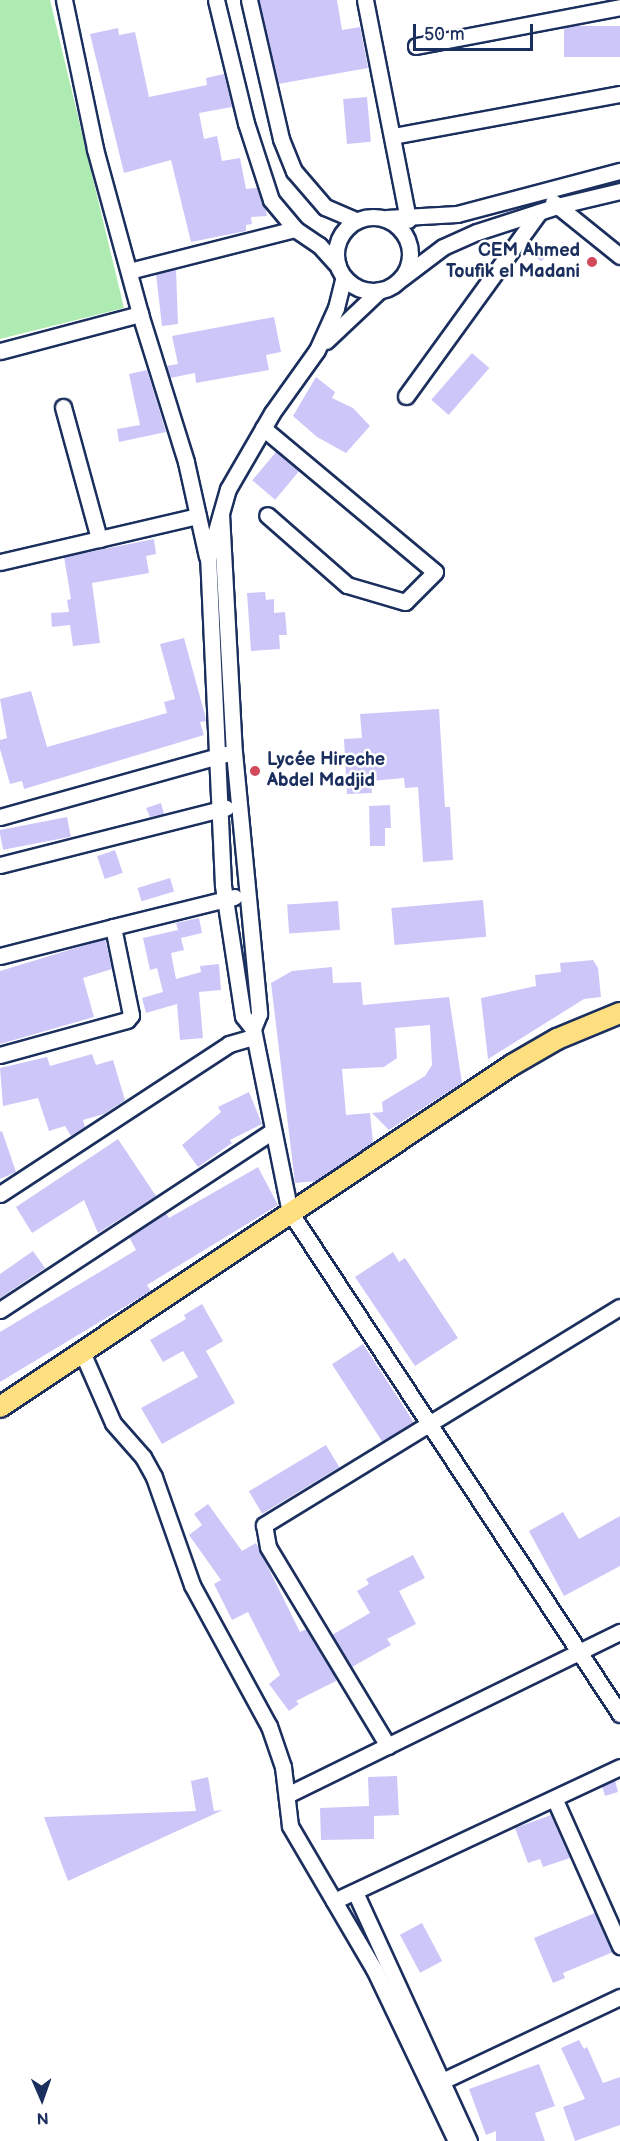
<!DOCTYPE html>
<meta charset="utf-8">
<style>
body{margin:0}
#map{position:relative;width:620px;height:2141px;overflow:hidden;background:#fff;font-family:"Balsamiq Sans",sans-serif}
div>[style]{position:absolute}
.green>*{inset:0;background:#adebb2}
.building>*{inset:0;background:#cdc7f9;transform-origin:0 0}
.roads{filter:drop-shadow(2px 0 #1b2f5e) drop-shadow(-2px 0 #1b2f5e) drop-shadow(0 2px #1b2f5e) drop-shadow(0 -2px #1b2f5e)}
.minor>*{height:15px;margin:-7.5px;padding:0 7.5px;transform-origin:7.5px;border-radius:7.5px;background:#fff}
.minor>.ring{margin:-7.5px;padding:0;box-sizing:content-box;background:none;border:15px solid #fff;border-radius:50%}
.major>*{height:20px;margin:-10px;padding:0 10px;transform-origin:10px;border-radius:10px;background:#fedf80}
.dots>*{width:16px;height:16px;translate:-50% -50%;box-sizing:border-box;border:3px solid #fff;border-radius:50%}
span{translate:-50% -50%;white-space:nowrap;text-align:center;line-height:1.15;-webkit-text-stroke:5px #fff;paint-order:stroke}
.poi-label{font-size:18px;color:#1b2f5e;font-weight:700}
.right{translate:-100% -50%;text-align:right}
.left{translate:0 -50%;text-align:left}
.north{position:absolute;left:12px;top:2069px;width:60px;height:60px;-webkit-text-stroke:4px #fff;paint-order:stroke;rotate:178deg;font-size:16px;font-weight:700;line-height:24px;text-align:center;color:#1b2f5e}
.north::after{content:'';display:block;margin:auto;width:21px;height:27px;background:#1b2f5e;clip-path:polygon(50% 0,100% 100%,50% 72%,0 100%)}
.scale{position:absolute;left:413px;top:24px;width:120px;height:27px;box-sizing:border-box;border:3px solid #1b2f5e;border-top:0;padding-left:8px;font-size:18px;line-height:21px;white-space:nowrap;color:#1b2f5e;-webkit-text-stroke:4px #fff;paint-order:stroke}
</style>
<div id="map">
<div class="green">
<i style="clip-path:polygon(0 0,50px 0,124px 308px,0 339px)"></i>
</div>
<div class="building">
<i style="clip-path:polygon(259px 0,337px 0,342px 30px,360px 27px,368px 68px,278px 84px)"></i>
<i style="left:620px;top:26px;width:31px;height:56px;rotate:90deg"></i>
<i style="clip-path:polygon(118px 28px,119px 35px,135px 32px,149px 97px,207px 85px,206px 78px,224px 74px,232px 107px,199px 113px,204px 139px,217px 136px,222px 161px,240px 158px,246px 189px,257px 188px,266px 210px,267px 216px,251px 217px,252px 224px,246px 225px,246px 231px,191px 242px,171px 160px,124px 173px,90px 34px)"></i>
<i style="left:367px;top:97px;width:45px;height:24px;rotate:85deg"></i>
<i style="left:541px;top:243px;width:13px;height:13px;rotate:45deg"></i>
<i style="clip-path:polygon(176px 269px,178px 324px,162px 326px,156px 274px)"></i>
<i style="clip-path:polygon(274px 317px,281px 352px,266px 355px,269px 370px,196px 383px,195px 373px,170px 378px,166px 366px,178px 364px,172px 336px)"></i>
<i style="left:472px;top:353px;width:23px;height:62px;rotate:41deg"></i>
<i style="clip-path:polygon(147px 370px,166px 432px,119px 442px,117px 429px,140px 425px,129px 374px)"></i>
<i style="clip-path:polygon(316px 377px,335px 392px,332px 398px,353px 408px,370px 426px,346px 453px,317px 437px,293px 416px)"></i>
<i style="left:276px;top:452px;width:30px;height:37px;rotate:40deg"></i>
<i style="clip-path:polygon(154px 539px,156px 554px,146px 556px,149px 573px,92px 583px,100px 643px,73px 646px,70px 625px,52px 627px,51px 613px,69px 612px,67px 600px,71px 599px,64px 557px)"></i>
<i style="clip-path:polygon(265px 592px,266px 600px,274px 599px,274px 613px,285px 612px,287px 635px,279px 635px,280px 649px,251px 651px,247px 593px)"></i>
<i style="clip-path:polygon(184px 638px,205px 715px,206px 721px,200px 722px,204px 735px,24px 789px,22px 781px,10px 784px,0 749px,0 740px,7px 738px,0 699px,31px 691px,47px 747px,167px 713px,164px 702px,175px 699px,160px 644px)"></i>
<i style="clip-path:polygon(439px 709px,445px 807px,450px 807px,453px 860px,423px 862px,418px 787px,405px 788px,404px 778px,371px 781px,372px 793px,347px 794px,344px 739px,362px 738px,360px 714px)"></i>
<i style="clip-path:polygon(161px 803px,164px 814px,150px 817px,146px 808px)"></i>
<i style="clip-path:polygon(390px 805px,391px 828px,385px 828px,385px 846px,370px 846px,369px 806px)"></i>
<i style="left:67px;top:817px;width:20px;height:69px;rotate:79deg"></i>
<i style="left:115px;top:850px;width:24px;height:19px;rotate:71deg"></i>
<i style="left:170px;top:878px;width:14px;height:34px;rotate:73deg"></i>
<i style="left:483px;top:900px;width:37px;height:92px;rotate:85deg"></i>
<i style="left:338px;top:901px;width:29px;height:51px;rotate:86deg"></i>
<i style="clip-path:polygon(199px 918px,202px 933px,181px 938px,184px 950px,171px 953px,176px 979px,201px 972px,200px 966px,219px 964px,221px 990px,199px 992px,203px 1038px,180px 1040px,177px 1004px,146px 1013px,142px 998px,163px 992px,157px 968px,150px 970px,143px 938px,178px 930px,176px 923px)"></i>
<i style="clip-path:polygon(105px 939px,112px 969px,83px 978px,94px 1017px,0 1044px,0 971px)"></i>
<i style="clip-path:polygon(593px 960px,598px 968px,601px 997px,584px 999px,488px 1059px,481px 998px,536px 986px,535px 975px,561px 972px,560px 963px)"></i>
<i style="clip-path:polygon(332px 967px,333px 983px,361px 982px,363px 1005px,449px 997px,462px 1083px,389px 1130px,372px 1113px,383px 1112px,382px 1102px,425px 1076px,432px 1065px,430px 1025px,395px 1028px,397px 1058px,384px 1067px,342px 1069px,346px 1115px,370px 1113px,373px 1143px,317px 1181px,295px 1183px,271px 983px,292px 971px)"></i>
<i style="clip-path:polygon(92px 1054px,96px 1065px,113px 1060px,125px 1100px,104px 1114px,83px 1120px,85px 1127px,71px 1136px,65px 1126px,49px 1131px,38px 1098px,3px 1106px,0 1068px,47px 1057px,50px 1066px)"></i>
<i style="clip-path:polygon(249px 1092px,262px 1124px,230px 1140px,232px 1143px,198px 1167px,182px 1145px,221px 1112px,218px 1107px)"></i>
<i style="clip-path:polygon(2px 1131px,16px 1172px,0 1179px,0 1132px)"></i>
<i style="clip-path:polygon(118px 1139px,156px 1196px,98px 1233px,84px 1200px,32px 1233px,16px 1207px)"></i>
<i style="clip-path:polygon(258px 1167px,278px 1205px,147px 1285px,151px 1291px,0 1382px,0 1332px,136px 1250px,129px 1237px,166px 1213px,169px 1218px)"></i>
<i style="clip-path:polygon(33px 1251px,45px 1268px,0 1298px,0 1274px)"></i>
<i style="clip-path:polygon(393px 1252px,399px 1262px,405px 1258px,458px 1338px,415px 1366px,355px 1277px)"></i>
<i style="clip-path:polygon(202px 1304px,223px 1341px,206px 1351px,235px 1403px,162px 1444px,141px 1408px,198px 1377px,183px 1351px,163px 1362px,150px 1340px,186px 1319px,184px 1315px)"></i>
<i style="left:363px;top:1344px;width:93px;height:37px;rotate:57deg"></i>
<i style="left:326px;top:1445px;width:26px;height:90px;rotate:59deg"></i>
<i style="clip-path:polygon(208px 1504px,242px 1551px,256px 1543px,300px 1632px,306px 1629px,335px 1676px,336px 1681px,296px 1701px,299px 1704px,289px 1711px,269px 1684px,280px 1675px,248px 1612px,232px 1620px,214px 1584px,221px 1580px,189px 1535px,202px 1525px,194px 1514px)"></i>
<i style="clip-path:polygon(563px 1512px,579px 1539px,620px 1516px,620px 1566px,564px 1596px,529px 1531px)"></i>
<i style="clip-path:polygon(413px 1555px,425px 1578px,399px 1591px,416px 1624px,387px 1639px,391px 1645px,352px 1667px,332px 1635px,370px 1613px,357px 1591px,369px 1584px,366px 1579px)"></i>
<i style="clip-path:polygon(397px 1776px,399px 1815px,374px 1816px,374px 1839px,321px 1840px,320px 1808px,369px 1806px,368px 1777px)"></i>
<i style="clip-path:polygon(208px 1777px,214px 1811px,223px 1810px,68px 1881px,44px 1817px,196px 1811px,191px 1781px)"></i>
<i style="clip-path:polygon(615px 1780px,618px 1792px,605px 1796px,602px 1786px)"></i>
<i style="clip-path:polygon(551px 1815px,570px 1858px,543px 1867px,540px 1859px,528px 1863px,515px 1828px)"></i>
<i style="clip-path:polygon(595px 1913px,613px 1952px,563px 1973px,565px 1978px,553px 1983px,534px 1938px)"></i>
<i style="left:422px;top:1923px;width:43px;height:25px;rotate:62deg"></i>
<i style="clip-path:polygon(579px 2040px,584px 2049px,587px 2047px,603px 2083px,620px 2077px,620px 2125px,575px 2141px,563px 2107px,585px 2099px,561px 2048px)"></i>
<i style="clip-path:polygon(539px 2064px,555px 2106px,535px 2113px,545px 2141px,496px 2141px,496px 2131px,486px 2135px,469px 2089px)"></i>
</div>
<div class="roads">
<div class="minor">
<i style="left:64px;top:0;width:152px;rotate:78.2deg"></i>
<i style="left:95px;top:149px;width:171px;rotate:74.7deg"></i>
<i style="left:140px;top:314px;width:155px;rotate:72.7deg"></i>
<i style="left:186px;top:462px;width:97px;rotate:77.5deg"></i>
<i style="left:216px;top:0;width:127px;rotate:76.3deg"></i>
<i style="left:246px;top:123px;width:81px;rotate:72deg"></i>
<i style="left:271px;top:200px;width:38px;rotate:50deg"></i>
<i style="left:295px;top:229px;width:29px;rotate:34deg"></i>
<i style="left:319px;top:245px;width:28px;rotate:48deg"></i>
<i style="left:249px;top:0;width:143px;rotate:77deg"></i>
<i style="left:281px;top:139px;width:35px;rotate:68deg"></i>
<i style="left:294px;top:171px;width:48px;rotate:49.3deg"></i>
<i style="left:325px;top:207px;width:34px;rotate:23deg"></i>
<i style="left:365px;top:0;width:224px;rotate:78.9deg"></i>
<i style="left:416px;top:46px;width:208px;rotate:-10.8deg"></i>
<i style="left:393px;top:136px;width:231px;rotate:-10.5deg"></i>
<i style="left:553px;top:202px;width:86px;rotate:38.9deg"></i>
<i class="ring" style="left:336px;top:217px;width:59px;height:59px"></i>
<i style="left:386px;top:218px;width:71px;rotate:-3.2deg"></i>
<i style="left:457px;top:214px;width:169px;rotate:-14.8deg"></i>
<i style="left:129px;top:271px;width:171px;rotate:-14.2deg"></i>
<i style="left:402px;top:278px;width:51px;rotate:-37.1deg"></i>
<i style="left:443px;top:247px;width:37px;rotate:-24deg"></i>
<i style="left:477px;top:232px;width:84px;rotate:-18deg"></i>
<i style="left:557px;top:206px;width:65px;rotate:-13.4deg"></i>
<i style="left:326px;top:341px;width:74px;rotate:-43.4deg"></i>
<i style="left:0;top:351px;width:145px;rotate:-14.8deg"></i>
<i style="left:406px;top:396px;width:227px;rotate:-54.1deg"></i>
<i style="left:63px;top:407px;width:137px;rotate:74.7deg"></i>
<i style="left:263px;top:428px;width:224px;rotate:39.9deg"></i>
<i style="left:435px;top:572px;width:42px;rotate:135deg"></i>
<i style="left:405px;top:602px;width:60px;rotate:-163.7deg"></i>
<i style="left:347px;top:585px;width:106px;rotate:-138.8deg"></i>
<i style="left:221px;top:514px;width:238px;rotate:86.9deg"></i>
<i style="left:234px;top:752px;width:263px;rotate:84.5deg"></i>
<i style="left:259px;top:1014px;width:16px;rotate:112deg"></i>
<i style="left:253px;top:1029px;width:187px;rotate:78.6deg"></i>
<i style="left:290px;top:1212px;width:601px;rotate:56.68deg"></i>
<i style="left:0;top:562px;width:203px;rotate:-13.1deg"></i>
<i style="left:0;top:817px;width:234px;rotate:-15.6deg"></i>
<i style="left:0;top:865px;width:233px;rotate:-14.2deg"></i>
<i style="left:113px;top:927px;width:125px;rotate:-13.9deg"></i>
<i style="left:0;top:956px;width:117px;rotate:-14.4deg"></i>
<i style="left:113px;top:927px;width:90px;rotate:78.4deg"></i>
<i style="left:131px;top:1015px;width:6px;rotate:129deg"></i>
<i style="left:127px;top:1020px;width:132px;rotate:164.6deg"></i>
<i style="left:253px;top:1029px;width:16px;rotate:-128deg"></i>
<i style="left:243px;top:1016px;width:133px;rotate:-98.7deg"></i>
<i style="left:223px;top:885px;width:326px;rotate:-92.6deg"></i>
<i style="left:208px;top:559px;width:73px;rotate:-74.1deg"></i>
<i style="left:228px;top:489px;width:88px;rotate:-59.9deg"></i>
<i style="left:272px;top:413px;width:77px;rotate:-54.5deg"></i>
<i style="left:317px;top:350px;width:46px;rotate:-65.7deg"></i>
<i style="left:336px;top:308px;width:32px;rotate:-76deg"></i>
<i style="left:0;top:1194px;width:274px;rotate:-33.2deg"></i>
<i style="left:229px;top:1044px;width:26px;rotate:-16deg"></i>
<i style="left:0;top:1310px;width:324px;rotate:-33.3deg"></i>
<i style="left:82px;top:1352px;width:77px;rotate:66.4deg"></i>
<i style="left:113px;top:1423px;width:45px;rotate:48.6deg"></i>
<i style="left:143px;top:1457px;width:23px;rotate:61deg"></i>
<i style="left:154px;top:1477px;width:114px;rotate:70.6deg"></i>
<i style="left:192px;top:1585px;width:161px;rotate:61.4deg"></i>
<i style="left:269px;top:1726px;width:43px;rotate:71.1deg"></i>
<i style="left:283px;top:1767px;width:59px;rotate:83.2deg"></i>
<i style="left:290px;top:1826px;width:166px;rotate:59.6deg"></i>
<i style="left:374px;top:1969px;width:191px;rotate:64.5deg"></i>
<i style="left:388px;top:1746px;width:232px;rotate:-121.1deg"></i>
<i style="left:268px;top:1547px;width:22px;rotate:-100deg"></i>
<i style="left:264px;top:1525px;width:417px;rotate:-31.5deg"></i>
<i style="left:287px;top:1795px;width:371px;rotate:-26.1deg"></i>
<i style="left:555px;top:1800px;width:160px;rotate:66deg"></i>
<i style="left:355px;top:1892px;width:274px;rotate:65.4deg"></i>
<i style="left:334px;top:1901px;width:316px;rotate:-25.1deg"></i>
<i style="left:440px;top:2082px;width:199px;rotate:-25.3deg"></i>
</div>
<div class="major">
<i style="left:0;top:1407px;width:616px;rotate:-33.74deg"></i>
<i style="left:512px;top:1065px;width:52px;rotate:-30deg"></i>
<i style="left:557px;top:1039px;width:68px;rotate:-22.4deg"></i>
</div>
</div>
<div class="dots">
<i style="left:592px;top:262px;background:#d1495b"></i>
<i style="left:255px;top:771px;background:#d1495b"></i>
</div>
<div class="poi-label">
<span class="right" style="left:580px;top:262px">CEM Ahmed<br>Toufik el Madani</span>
<span class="left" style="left:267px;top:771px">Lycée Hireche<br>Abdel Madjid</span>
</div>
<div class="north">N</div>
<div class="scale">50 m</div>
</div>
